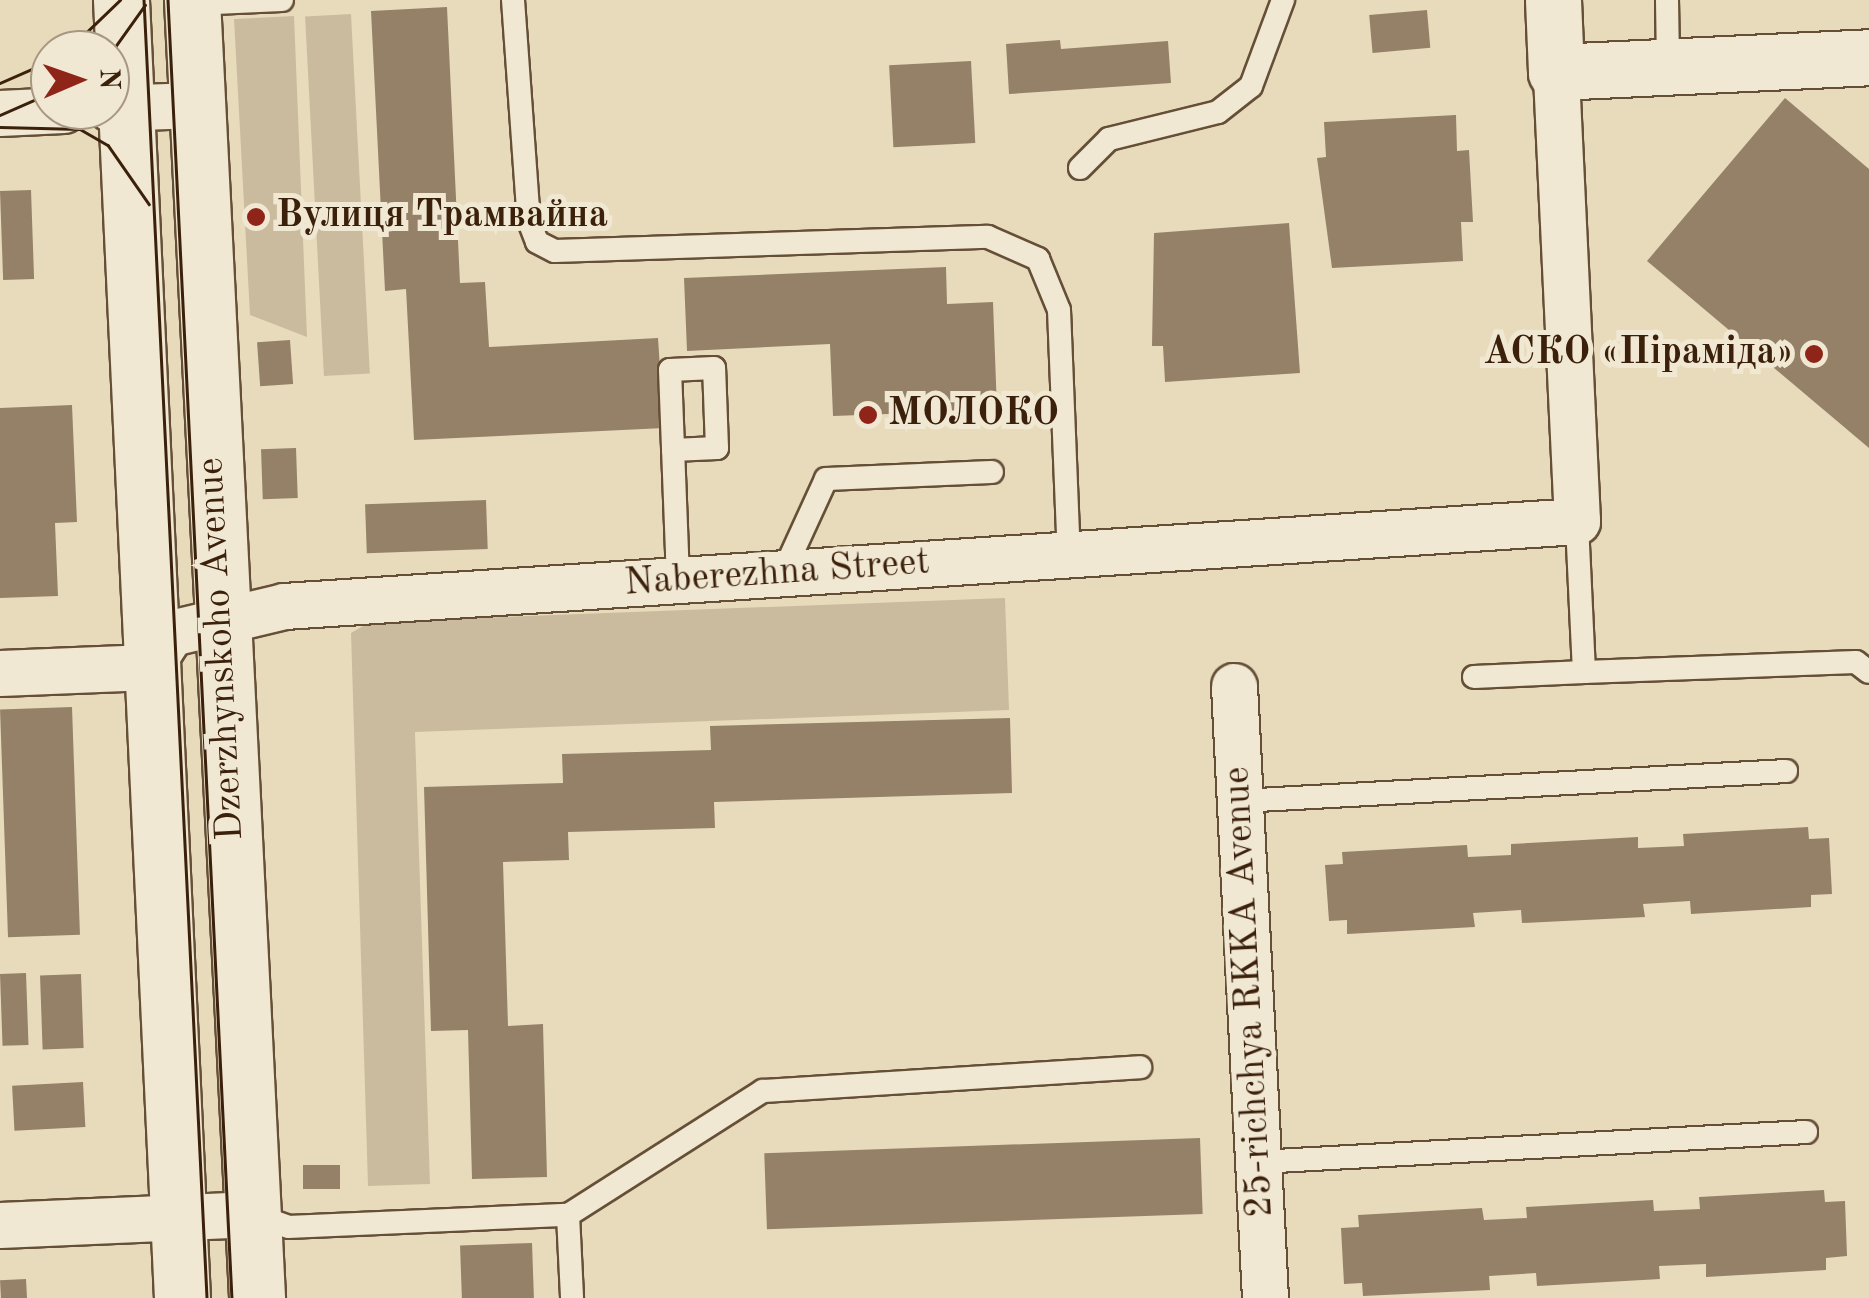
<!DOCTYPE html>
<meta charset="utf-8">
<style>
body{margin:0}
#map{position:relative;width:1869px;height:1298px;overflow:hidden;background:#e8dbbc;font-family:"Old Standard TT",serif}
div>[style]{position:absolute}
.green>*{inset:0;background:#cbbb9e;transform-origin:0 0}
.building>*{inset:0;background:#958167;transform-origin:0 0}
.roads{filter:drop-shadow(2px 0 #664f37) drop-shadow(-2px 0 #664f37) drop-shadow(0 2px #664f37) drop-shadow(0 -2px #664f37)}
.service>*{height:22px;margin:-11px;padding:0 11px;transform-origin:11px;border-radius:11px;background:#f0e8d3}
.minor>*{height:45px;margin:-22.5px;padding:0 22.5px;transform-origin:22.5px;border-radius:22.5px;background:#f0e8d3}
.tertiary>*{height:55px;margin:-27.5px;padding:0 27.5px;transform-origin:27.5px;border-radius:27.5px;background:#f0e8d3}
.tram>*{height:2.5px;margin:-1.25px;padding:0 1.25px;transform-origin:1.25px;border-radius:1.25px;background:#3b200b}
.dots>*{width:28px;height:28px;translate:-50% -50%;box-sizing:border-box;border:5px solid #f0e8d3;border-radius:50%}
span{translate:-50% -50%;white-space:nowrap;text-align:center;line-height:1.15;-webkit-text-stroke:10px #f0e8d3;paint-order:stroke}
.poi-label{font-size:38px;color:#3b200b;font-weight:700}
.left{translate:0 -50%;text-align:left}
.right{translate:-100% -50%;text-align:right}
.street-label{font-size:38px;color:#3b200b}
.north{position:absolute;left:30px;top:30px;width:100px;height:100px;box-sizing:border-box;background:#f0e8d3;border:2px solid #a89883;border-radius:50%;rotate:88deg;font-size:28px;font-weight:700;line-height:40px;text-align:center;color:#3b200b}
.north::after{content:'';display:block;margin:auto;width:35px;height:45px;background:#8f2418;clip-path:polygon(50% 0,100% 100%,50% 72%,0 100%)}
</style>
<div id="map">
<div class="green">
<i style="left:351px;top:14px;width:360px;height:46px;rotate:87deg"></i>
<i style="clip-path:polygon(294px 16px,307px 337px,250px 315px,234px 19px)"></i>
<i style="clip-path:polygon(1005px 598px,1009px 710px,415px 732px,430px 1184px,368px 1186px,351px 633px,370px 622px)"></i>
</div>
<div class="building">
<i style="clip-path:polygon(447px 7px,460px 283px,485px 282px,489px 347px,658px 338px,664px 428px,414px 440px,406px 289px,385px 291px,371px 11px)"></i>
<i style="left:1427px;top:10px;width:38px;height:58px;rotate:85deg"></i>
<i style="clip-path:polygon(1060px 40px,1061px 49px,1168px 41px,1171px 83px,1009px 94px,1006px 44px)"></i>
<i style="left:971px;top:61px;width:82px;height:82px;rotate:87deg"></i>
<i style="clip-path:polygon(1785px 98px,1869px 169px,1869px 448px,1647px 261px)"></i>
<i style="clip-path:polygon(1456px 115px,1457px 151px,1469px 150px,1473px 222px,1461px 222px,1463px 261px,1332px 268px,1317px 158px,1326px 157px,1324px 122px)"></i>
<i style="left:31px;top:190px;width:89px;height:31px;rotate:88deg"></i>
<i style="clip-path:polygon(1289px 223px,1300px 373px,1165px 382px,1163px 346px,1152px 346px,1154px 233px)"></i>
<i style="clip-path:polygon(946px 267px,947px 304px,993px 302px,997px 410px,833px 416px,830px 344px,687px 351px,684px 278px)"></i>
<i style="left:290px;top:340px;width:44px;height:33px;rotate:86deg"></i>
<i style="clip-path:polygon(72px 405px,77px 522px,55px 523px,58px 596px,0 598px,0 408px)"></i>
<i style="left:296px;top:448px;width:50px;height:35px;rotate:88deg"></i>
<i style="left:486px;top:500px;width:49px;height:121px;rotate:88deg"></i>
<i style="left:72px;top:707px;width:228px;height:72px;rotate:88deg"></i>
<i style="clip-path:polygon(1010px 718px,1012px 793px,714px 802px,715px 828px,568px 832px,569px 860px,503px 862px,508px 1026px,543px 1024px,547px 1177px,472px 1179px,468px 1030px,431px 1031px,424px 787px,563px 783px,562px 754px,711px 750px,710px 726px)"></i>
<i style="clip-path:polygon(1808px 827px,1809px 839px,1829px 838px,1832px 894px,1811px 895px,1811px 907px,1691px 914px,1690px 901px,1643px 904px,1645px 917px,1522px 923px,1521px 910px,1473px 913px,1475px 927px,1347px 934px,1347px 920px,1329px 921px,1325px 865px,1343px 864px,1342px 852px,1467px 845px,1468px 857px,1511px 855px,1511px 844px,1638px 837px,1638px 848px,1684px 846px,1683px 834px)"></i>
<i style="left:26px;top:973px;width:72px;height:26px;rotate:88deg"></i>
<i style="left:81px;top:974px;width:74px;height:41px;rotate:88deg"></i>
<i style="left:83px;top:1082px;width:45px;height:71px;rotate:87deg"></i>
<i style="left:1200px;top:1138px;width:76px;height:436px;rotate:88deg"></i>
<i style="left:340px;top:1165px;width:24px;height:37px;rotate:90deg"></i>
<i style="clip-path:polygon(1824px 1190px,1825px 1202px,1845px 1201px,1847px 1256px,1826px 1258px,1826px 1270px,1706px 1277px,1706px 1264px,1659px 1266px,1660px 1279px,1537px 1286px,1536px 1273px,1489px 1276px,1490px 1290px,1363px 1296px,1362px 1283px,1344px 1284px,1341px 1228px,1359px 1227px,1358px 1215px,1482px 1208px,1484px 1220px,1527px 1218px,1526px 1207px,1653px 1200px,1654px 1211px,1700px 1209px,1699px 1197px)"></i>
<i style="left:532px;top:1243px;width:55px;height:72px;rotate:88deg"></i>
<i style="left:26px;top:1279px;width:19px;height:26px;rotate:87deg"></i>
</div>
<div class="roads">
<div class="service">
<i style="left:513px;top:0;width:222px;rotate:85.9deg"></i>
<i style="left:529px;top:221px;width:22px;rotate:69deg"></i>
<i style="left:537px;top:242px;width:20px;rotate:27deg"></i>
<i style="left:555px;top:251px;width:433px;rotate:-1.9deg"></i>
<i style="left:988px;top:237px;width:55px;rotate:23.7deg"></i>
<i style="left:1038px;top:259px;width:55px;rotate:67.6deg"></i>
<i style="left:1059px;top:310px;width:244px;rotate:87.7deg"></i>
<i style="left:1667px;top:0;width:66px;rotate:89.1deg"></i>
<i style="left:192px;top:4px;width:90px;rotate:-2.5deg"></i>
<i style="left:1080px;top:168px;width:41px;rotate:-45deg"></i>
<i style="left:1109px;top:139px;width:112px;rotate:-13.9deg"></i>
<i style="left:1218px;top:112px;width:42px;rotate:-38.2deg"></i>
<i style="left:1251px;top:86px;width:92px;rotate:-69.6deg"></i>
<i style="left:673px;top:450px;width:44px;rotate:-2.6deg"></i>
<i style="left:717px;top:448px;width:80px;rotate:-92.1deg"></i>
<i style="left:714px;top:368px;width:44px;rotate:177.4deg"></i>
<i style="left:670px;top:370px;width:185px;rotate:87.8deg"></i>
<i style="left:677px;top:555px;width:25px;rotate:85deg"></i>
<i style="left:783px;top:573px;width:103px;rotate:-65.4deg"></i>
<i style="left:826px;top:479px;width:166px;rotate:-2.4deg"></i>
<i style="left:1584px;top:672px;width:272px;rotate:-2.1deg"></i>
<i style="left:1856px;top:662px;width:16px;rotate:38deg"></i>
<i style="left:1474px;top:677px;width:110px;rotate:-2.6deg"></i>
<i style="left:1584px;top:672px;width:151px;rotate:-92.7deg"></i>
<i style="left:1240px;top:801px;width:547px;rotate:-3.14deg"></i>
<i style="left:1258px;top:1162px;width:549px;rotate:-3.13deg"></i>
<i style="left:253px;top:1214px;width:37px;rotate:20deg"></i>
<i style="left:288px;top:1227px;width:280px;rotate:-2.5deg"></i>
<i style="left:568px;top:1215px;width:83px;rotate:87.2deg"></i>
<i style="left:568px;top:1215px;width:231px;rotate:-32.5deg"></i>
<i style="left:763px;top:1091px;width:378px;rotate:-3.6deg"></i>
</div>
<div class="minor">
<i style="left:110px;top:108px;width:87px;rotate:-2deg"></i>
<i style="left:0;top:113px;width:63px;rotate:-2.7deg"></i>
<i style="left:0;top:673px;width:149px;rotate:-2.3deg"></i>
<i style="left:149px;top:667px;width:40px;rotate:-57.1deg"></i>
<i style="left:171px;top:633px;width:116px;rotate:-13.4deg"></i>
<i style="left:284px;top:606px;width:1296px;rotate:-3.76deg"></i>
<i style="left:1577px;top:521px;width:449px;rotate:-92.7deg"></i>
<i style="left:1234px;top:686px;width:613px;rotate:87.1deg"></i>
<i style="left:0;top:1225px;width:253px;rotate:-2.5deg"></i>
</div>
<div class="tertiary">
<i style="left:121px;top:0;width:1299px;rotate:87.31deg"></i>
<i style="left:192px;top:0;width:1300px;rotate:87.13deg"></i>
<i style="left:1553px;top:0;width:72px;rotate:87.6deg"></i>
<i style="left:1556px;top:72px;width:313px;rotate:-2.7deg"></i>
</div>
</div>
<div class="tram">
<i style="left:144px;top:0;width:1300px;rotate:87.22deg"></i>
<i style="left:168px;top:0;width:1300px;rotate:87.18deg"></i>
<i style="left:68px;top:50px;width:72px;rotate:-43.9deg"></i>
<i style="left:110px;top:54px;width:60px;rotate:-54.5deg"></i>
<i style="left:0;top:83px;width:55px;rotate:-23.7deg"></i>
<i style="left:0;top:115px;width:55px;rotate:-23.7deg"></i>
<i style="left:0;top:127px;width:80px;rotate:1.4deg"></i>
<i style="left:80px;top:129px;width:32px;rotate:30deg"></i>
<i style="left:108px;top:145px;width:72px;rotate:55.2deg"></i>
</div>
<div class="dots">
<i style="left:256px;top:217px;background:#8f2418"></i>
<i style="left:1814px;top:354px;background:#8f2418"></i>
<i style="left:868px;top:415px;background:#8f2418"></i>
</div>
<div class="poi-label">
<span class="left" style="left:276px;top:217px">Вулиця Трамвайна</span>
<span class="right" style="left:1794px;top:354px">АСКО «Піраміда»</span>
<span class="left" style="left:888px;top:415px">МОЛОКО</span>
</div>
<div class="street-label">
<span style="left:777px;top:574px;rotate:-4deg">Naberezhna Street</span>
<span style="left:222px;top:649px;rotate:-93deg">Dzerzhynskoho Avenue</span>
<span style="left:1250px;top:992px;rotate:-93deg">25-richchya RKKA Avenue</span>
</div>
<div class="north">N</div>
</div>
